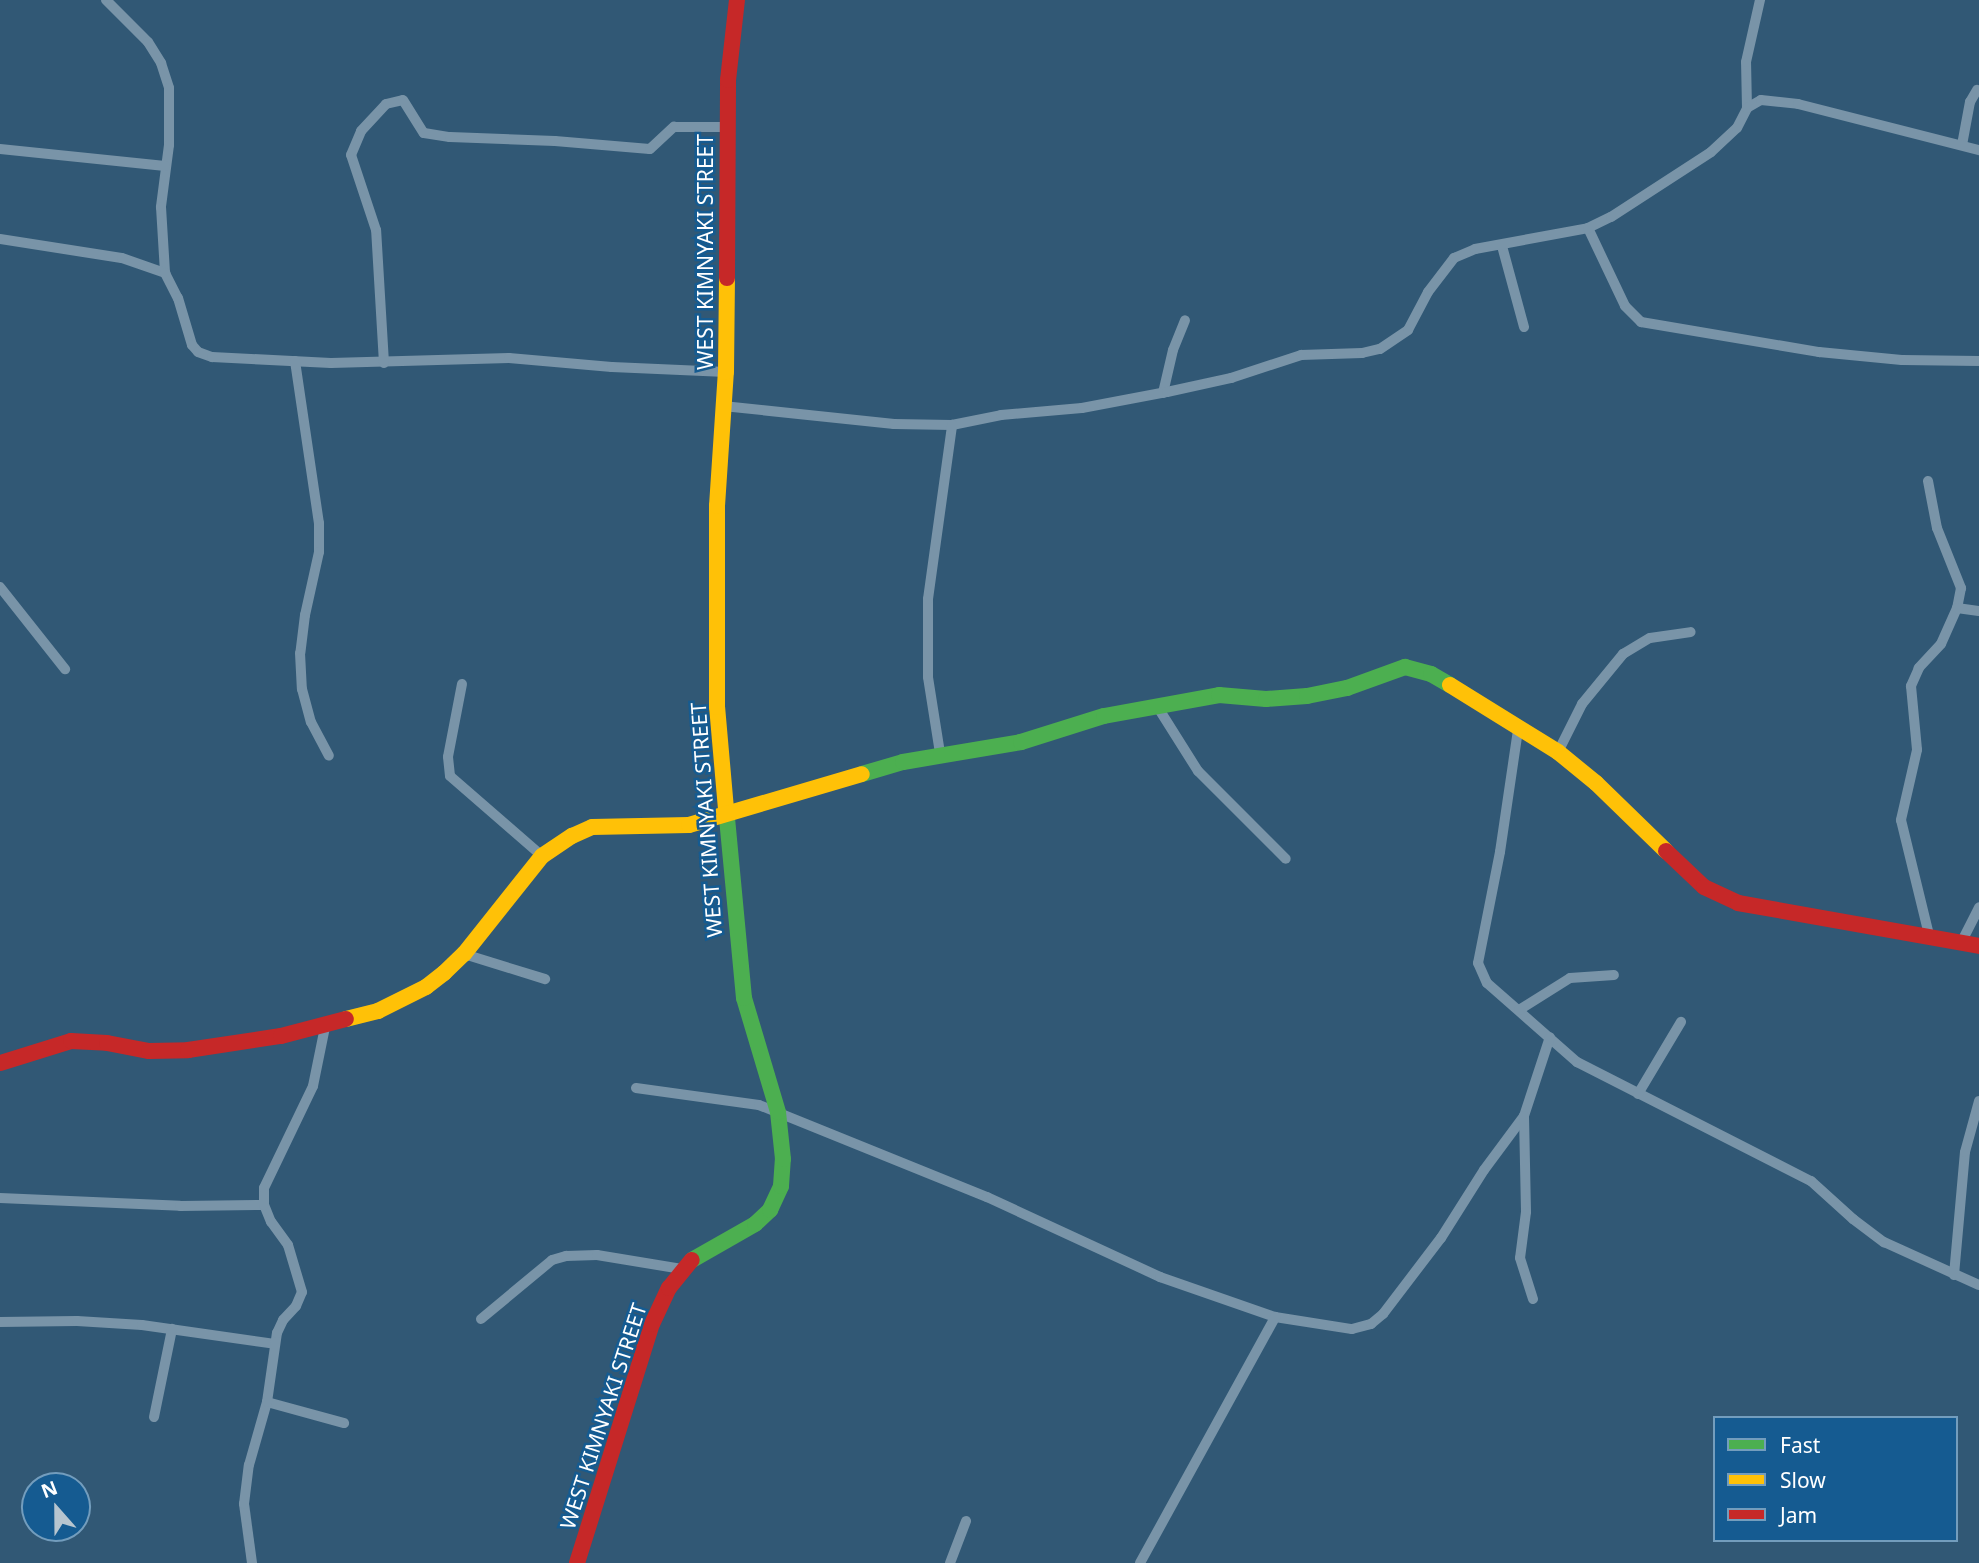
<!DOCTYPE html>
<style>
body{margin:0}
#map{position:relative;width:1979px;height:1563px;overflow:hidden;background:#315875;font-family:"Noto Sans",sans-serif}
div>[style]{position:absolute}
.street>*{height:10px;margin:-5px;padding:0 5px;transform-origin:5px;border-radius:5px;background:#7994a8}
.fast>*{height:16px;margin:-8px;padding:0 8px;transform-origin:8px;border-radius:8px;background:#4caf50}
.slow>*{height:16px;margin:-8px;padding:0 8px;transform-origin:8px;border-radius:8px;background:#ffc107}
.jam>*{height:16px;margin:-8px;padding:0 8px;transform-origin:8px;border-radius:8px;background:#c62828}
span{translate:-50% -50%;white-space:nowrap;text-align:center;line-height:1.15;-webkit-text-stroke:5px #155b91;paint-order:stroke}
.street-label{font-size:21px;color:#fff}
.legend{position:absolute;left:1713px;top:1416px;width:245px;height:126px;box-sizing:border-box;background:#155b91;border:2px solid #739dbd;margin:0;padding:9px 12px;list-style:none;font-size:21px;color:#fff}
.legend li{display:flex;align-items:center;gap:14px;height:35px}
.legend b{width:35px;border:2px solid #739dbd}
.north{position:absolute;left:21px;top:1472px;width:70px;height:70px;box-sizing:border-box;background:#155b91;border:2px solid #739dbd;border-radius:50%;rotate:339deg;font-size:19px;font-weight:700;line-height:28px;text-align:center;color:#fff}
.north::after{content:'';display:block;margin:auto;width:24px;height:32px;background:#b7c5cf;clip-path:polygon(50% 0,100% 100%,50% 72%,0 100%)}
</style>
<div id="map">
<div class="street">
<i style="left:106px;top:0;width:59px;rotate:45deg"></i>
<i style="left:148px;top:42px;width:25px;rotate:58deg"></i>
<i style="left:161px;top:63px;width:26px;rotate:72deg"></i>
<i style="left:169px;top:88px;width:57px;rotate:90deg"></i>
<i style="left:169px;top:145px;width:63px;rotate:97.4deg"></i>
<i style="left:161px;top:207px;width:66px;rotate:86.5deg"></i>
<i style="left:1747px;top:108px;width:46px;rotate:-91.2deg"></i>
<i style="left:1746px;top:62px;width:64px;rotate:-77.3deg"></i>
<i style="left:1962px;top:145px;width:44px;rotate:-79.5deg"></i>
<i style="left:1970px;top:102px;width:14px;rotate:-60deg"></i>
<i style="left:0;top:149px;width:166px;rotate:5.9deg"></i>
<i style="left:1588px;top:228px;width:86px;rotate:64.6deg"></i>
<i style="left:1625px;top:306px;width:23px;rotate:45deg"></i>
<i style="left:1641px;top:322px;width:181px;rotate:9.6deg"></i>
<i style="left:1819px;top:352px;width:83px;rotate:5.5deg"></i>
<i style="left:1902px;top:360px;width:77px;rotate:0.7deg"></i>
<i style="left:0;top:239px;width:123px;rotate:8.9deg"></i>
<i style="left:122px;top:258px;width:46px;rotate:19.2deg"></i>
<i style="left:165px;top:273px;width:28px;rotate:63deg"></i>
<i style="left:178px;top:298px;width:49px;rotate:73.4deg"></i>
<i style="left:192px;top:345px;width:9px;rotate:49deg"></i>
<i style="left:198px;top:352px;width:15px;rotate:20deg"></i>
<i style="left:212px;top:357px;width:119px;rotate:2.9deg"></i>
<i style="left:331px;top:363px;width:178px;rotate:-1.6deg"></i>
<i style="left:509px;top:358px;width:103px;rotate:5deg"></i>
<i style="left:612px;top:367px;width:114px;rotate:2.5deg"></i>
<i style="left:1502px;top:246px;width:84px;rotate:74.8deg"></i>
<i style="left:295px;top:361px;width:164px;rotate:81.6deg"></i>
<i style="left:319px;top:523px;width:29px;rotate:90deg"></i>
<i style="left:319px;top:552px;width:65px;rotate:102.5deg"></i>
<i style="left:305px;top:615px;width:38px;rotate:97deg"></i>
<i style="left:300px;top:653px;width:36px;rotate:87deg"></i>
<i style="left:302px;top:689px;width:34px;rotate:75deg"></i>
<i style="left:311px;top:722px;width:38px;rotate:62deg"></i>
<i style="left:384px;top:363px;width:133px;rotate:-93.4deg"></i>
<i style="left:376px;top:230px;width:79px;rotate:-108.4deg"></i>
<i style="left:351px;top:155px;width:26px;rotate:-67deg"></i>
<i style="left:361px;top:131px;width:37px;rotate:-47deg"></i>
<i style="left:386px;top:104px;width:17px;rotate:-13deg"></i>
<i style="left:403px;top:100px;width:39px;rotate:58deg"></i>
<i style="left:424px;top:133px;width:26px;rotate:9deg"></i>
<i style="left:450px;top:137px;width:105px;rotate:2.2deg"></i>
<i style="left:555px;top:141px;width:95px;rotate:4.8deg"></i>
<i style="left:650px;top:149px;width:33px;rotate:-43deg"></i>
<i style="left:674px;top:127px;width:53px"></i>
<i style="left:1163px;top:393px;width:44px;rotate:-76.9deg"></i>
<i style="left:1173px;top:350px;width:32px;rotate:-68deg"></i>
<i style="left:723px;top:406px;width:172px;rotate:6deg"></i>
<i style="left:894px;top:424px;width:58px;rotate:1deg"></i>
<i style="left:952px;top:425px;width:50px;rotate:-11.5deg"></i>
<i style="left:1001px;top:415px;width:81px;rotate:-4.9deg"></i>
<i style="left:1082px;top:408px;width:86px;rotate:-10.7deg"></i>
<i style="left:1167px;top:392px;width:66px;rotate:-12.3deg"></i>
<i style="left:1231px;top:378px;width:74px;rotate:-18.2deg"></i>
<i style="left:1301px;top:355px;width:61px;rotate:-1.9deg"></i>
<i style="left:1362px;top:353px;width:18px;rotate:-13deg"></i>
<i style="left:1380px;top:349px;width:34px;rotate:-34deg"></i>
<i style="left:1408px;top:330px;width:43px;rotate:-62.2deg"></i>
<i style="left:1428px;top:292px;width:43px;rotate:-52.6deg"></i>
<i style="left:1454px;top:258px;width:23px;rotate:-23deg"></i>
<i style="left:1475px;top:249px;width:115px;rotate:-10.5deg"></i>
<i style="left:1588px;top:228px;width:25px;rotate:-26deg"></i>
<i style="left:1611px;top:217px;width:119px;rotate:-33deg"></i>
<i style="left:1711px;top:152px;width:35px;rotate:-43deg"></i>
<i style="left:1737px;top:128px;width:22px;rotate:-63deg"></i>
<i style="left:1747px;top:108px;width:16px;rotate:-30deg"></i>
<i style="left:1761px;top:100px;width:37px;rotate:6deg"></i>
<i style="left:1798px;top:104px;width:187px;rotate:14.3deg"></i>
<i style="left:1928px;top:481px;width:48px;rotate:79.2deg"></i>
<i style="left:1937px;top:528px;width:65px;rotate:68.2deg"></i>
<i style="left:1961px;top:588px;width:20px;rotate:101deg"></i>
<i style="left:1957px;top:608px;width:39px;rotate:114deg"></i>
<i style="left:1941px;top:644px;width:33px;rotate:133deg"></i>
<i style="left:1919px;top:668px;width:20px;rotate:114deg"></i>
<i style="left:1911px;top:686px;width:64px;rotate:84.6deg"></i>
<i style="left:1917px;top:750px;width:72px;rotate:102.9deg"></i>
<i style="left:1901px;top:820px;width:118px;rotate:76.3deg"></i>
<i style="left:0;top:587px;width:105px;rotate:51.6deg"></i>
<i style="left:1957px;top:608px;width:22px;rotate:8deg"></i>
<i style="left:462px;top:684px;width:74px;rotate:100.9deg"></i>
<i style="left:448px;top:757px;width:19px;rotate:84deg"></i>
<i style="left:450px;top:776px;width:122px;rotate:41deg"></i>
<i style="left:1157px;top:706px;width:77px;rotate:57.8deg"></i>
<i style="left:1198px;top:771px;width:124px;rotate:45deg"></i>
<i style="left:1518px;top:730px;width:123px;rotate:98.4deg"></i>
<i style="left:1500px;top:852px;width:113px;rotate:101.2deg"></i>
<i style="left:1478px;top:963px;width:22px;rotate:66deg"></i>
<i style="left:1487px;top:983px;width:120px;rotate:41.3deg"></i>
<i style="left:1577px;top:1062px;width:263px;rotate:27deg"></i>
<i style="left:1811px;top:1181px;width:57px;rotate:42.1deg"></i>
<i style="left:1853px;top:1219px;width:39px;rotate:37deg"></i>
<i style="left:1884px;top:1242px;width:104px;rotate:24.4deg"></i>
<i style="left:1558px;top:752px;width:54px;rotate:-63.4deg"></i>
<i style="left:1582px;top:704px;width:65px;rotate:-50.6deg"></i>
<i style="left:1623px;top:654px;width:31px;rotate:-31deg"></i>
<i style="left:1650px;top:638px;width:41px;rotate:-8.3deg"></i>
<i style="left:940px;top:753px;width:77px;rotate:-99deg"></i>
<i style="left:928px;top:677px;width:78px;rotate:-90deg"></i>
<i style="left:928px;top:599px;width:176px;rotate:-82.1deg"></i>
<i style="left:1962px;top:941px;width:38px;rotate:-63deg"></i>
<i style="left:464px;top:954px;width:85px;rotate:17.2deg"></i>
<i style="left:1519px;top:1010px;width:60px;rotate:-32.1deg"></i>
<i style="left:1570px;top:978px;width:44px;rotate:-3.9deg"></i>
<i style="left:636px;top:1088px;width:124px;rotate:7.9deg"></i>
<i style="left:759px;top:1105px;width:246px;rotate:22deg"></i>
<i style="left:987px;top:1197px;width:191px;rotate:24.8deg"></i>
<i style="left:1160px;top:1277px;width:122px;rotate:19.2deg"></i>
<i style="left:1275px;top:1317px;width:78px;rotate:8.9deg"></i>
<i style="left:1352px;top:1329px;width:20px;rotate:-15deg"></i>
<i style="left:1371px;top:1324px;width:16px;rotate:-40deg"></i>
<i style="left:1383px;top:1314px;width:96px;rotate:-52.7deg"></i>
<i style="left:1441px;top:1238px;width:80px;rotate:-57.7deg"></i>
<i style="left:1484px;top:1170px;width:67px;rotate:-53.5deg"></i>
<i style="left:1524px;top:1116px;width:83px;rotate:-71.8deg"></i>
<i style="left:1638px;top:1094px;width:84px;rotate:-59.2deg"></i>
<i style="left:1524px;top:1116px;width:96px;rotate:88.8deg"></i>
<i style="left:1526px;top:1212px;width:46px;rotate:97.4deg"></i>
<i style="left:1520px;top:1258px;width:43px;rotate:72.4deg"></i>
<i style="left:0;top:1198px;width:180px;rotate:2.5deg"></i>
<i style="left:180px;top:1206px;width:84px;rotate:-0.7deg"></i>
<i style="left:1954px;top:1275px;width:123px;rotate:-84.9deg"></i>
<i style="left:1965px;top:1152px;width:53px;rotate:-74.6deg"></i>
<i style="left:481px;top:1319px;width:92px;rotate:-39.7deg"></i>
<i style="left:552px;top:1260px;width:15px;rotate:-16deg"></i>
<i style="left:566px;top:1256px;width:31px;rotate:-2deg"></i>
<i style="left:597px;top:1255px;width:86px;rotate:9.4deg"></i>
<i style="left:0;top:1322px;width:77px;rotate:-0.7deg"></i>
<i style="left:77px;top:1321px;width:65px;rotate:3.5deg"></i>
<i style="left:142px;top:1325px;width:134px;rotate:8.1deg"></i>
<i style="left:267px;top:1402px;width:80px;rotate:15.3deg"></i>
<i style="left:154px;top:1417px;width:90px;rotate:-78.4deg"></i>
<i style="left:252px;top:1563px;width:60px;rotate:-97.7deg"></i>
<i style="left:244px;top:1504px;width:39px;rotate:-83deg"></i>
<i style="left:249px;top:1465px;width:66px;rotate:-74.1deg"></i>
<i style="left:267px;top:1402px;width:70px;rotate:-81.8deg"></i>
<i style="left:277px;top:1333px;width:14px;rotate:-65deg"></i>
<i style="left:283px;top:1320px;width:19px;rotate:-47deg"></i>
<i style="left:296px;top:1306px;width:15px;rotate:-67deg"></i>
<i style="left:302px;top:1292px;width:49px;rotate:-106.6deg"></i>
<i style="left:288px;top:1245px;width:29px;rotate:-126deg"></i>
<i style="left:271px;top:1222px;width:18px;rotate:-112deg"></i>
<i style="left:264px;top:1205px;width:17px;rotate:-90deg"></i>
<i style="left:264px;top:1188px;width:113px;rotate:-64.3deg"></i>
<i style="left:313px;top:1086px;width:60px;rotate:-78.5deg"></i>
<i style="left:950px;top:1563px;width:45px;rotate:-69.1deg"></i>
<i style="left:1140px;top:1563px;width:281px;rotate:-61.2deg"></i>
</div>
<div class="fast">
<i style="left:862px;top:774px;width:43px;rotate:-16.3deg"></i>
<i style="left:903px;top:762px;width:120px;rotate:-9.6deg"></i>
<i style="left:1021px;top:742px;width:87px;rotate:-17.4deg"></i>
<i style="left:1104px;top:716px;width:117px;rotate:-10.3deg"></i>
<i style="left:1219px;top:695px;width:47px;rotate:4.9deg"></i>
<i style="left:1266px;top:699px;width:41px;rotate:-4.2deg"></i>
<i style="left:1307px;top:696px;width:41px;rotate:-11.3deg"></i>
<i style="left:1347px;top:688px;width:62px;rotate:-19.9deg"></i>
<i style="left:1405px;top:667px;width:27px;rotate:15deg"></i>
<i style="left:1431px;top:674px;width:22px;rotate:30deg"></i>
<i style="left:692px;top:1260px;width:73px;rotate:-29.7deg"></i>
<i style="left:755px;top:1224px;width:21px;rotate:-43deg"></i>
<i style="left:770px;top:1210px;width:26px;rotate:-65deg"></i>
<i style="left:781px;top:1186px;width:27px;rotate:-86deg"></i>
<i style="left:783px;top:1159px;width:47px;rotate:-96.1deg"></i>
<i style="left:778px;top:1112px;width:119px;rotate:-106.6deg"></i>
<i style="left:744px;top:998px;width:190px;rotate:-95.4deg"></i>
</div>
<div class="slow">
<i style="left:1450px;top:685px;width:127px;rotate:31.8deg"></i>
<i style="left:1558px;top:752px;width:49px;rotate:39.2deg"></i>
<i style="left:1596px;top:783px;width:98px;rotate:44.2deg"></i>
<i style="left:726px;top:809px;width:102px;rotate:-95deg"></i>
<i style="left:717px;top:707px;width:201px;rotate:-90deg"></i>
<i style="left:717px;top:506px;width:134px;rotate:-86.2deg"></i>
<i style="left:726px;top:372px;width:94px;rotate:-89.4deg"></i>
<i style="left:346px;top:1019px;width:33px;rotate:-14deg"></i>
<i style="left:378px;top:1011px;width:54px;rotate:-26.6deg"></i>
<i style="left:426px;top:987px;width:23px;rotate:-38deg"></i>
<i style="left:444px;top:973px;width:28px;rotate:-44deg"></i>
<i style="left:464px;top:954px;width:125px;rotate:-51.5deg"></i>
<i style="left:542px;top:856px;width:36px;rotate:-34deg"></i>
<i style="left:572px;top:836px;width:22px;rotate:-24deg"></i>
<i style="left:592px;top:827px;width:97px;rotate:-1.2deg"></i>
<i style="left:689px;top:825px;width:180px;rotate:-16.4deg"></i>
</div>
<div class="jam">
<i style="left:727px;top:278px;width:198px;rotate:-89.7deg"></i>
<i style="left:728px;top:80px;width:81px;rotate:-83.6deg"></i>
<i style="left:1666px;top:851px;width:52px;rotate:43.5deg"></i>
<i style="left:1704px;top:887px;width:38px;rotate:25deg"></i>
<i style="left:1738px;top:903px;width:245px;rotate:10.1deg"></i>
<i style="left:0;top:1063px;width:74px;rotate:-17.2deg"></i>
<i style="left:71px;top:1041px;width:36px;rotate:3deg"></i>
<i style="left:107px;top:1043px;width:43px;rotate:10.8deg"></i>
<i style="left:149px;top:1051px;width:39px;rotate:-1deg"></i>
<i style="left:188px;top:1050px;width:94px;rotate:-8.6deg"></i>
<i style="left:281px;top:1036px;width:67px;rotate:-14.7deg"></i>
<i style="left:577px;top:1563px;width:250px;rotate:-72.6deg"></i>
<i style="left:652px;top:1324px;width:40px;rotate:-65deg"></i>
<i style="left:669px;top:1288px;width:36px;rotate:-51deg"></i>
</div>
<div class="street-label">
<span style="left:705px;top:252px;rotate:-90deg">WEST KIMNYAKI STREET</span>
<span style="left:706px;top:820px;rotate:-94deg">WEST KIMNYAKI STREET</span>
<span style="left:603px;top:1416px;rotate:-72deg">WEST KIMNYAKI STREET</span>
</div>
<ul class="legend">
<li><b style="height:9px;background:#4caf50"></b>Fast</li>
<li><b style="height:9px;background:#ffc107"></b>Slow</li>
<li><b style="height:9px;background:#c62828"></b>Jam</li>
</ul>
<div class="north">N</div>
</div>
